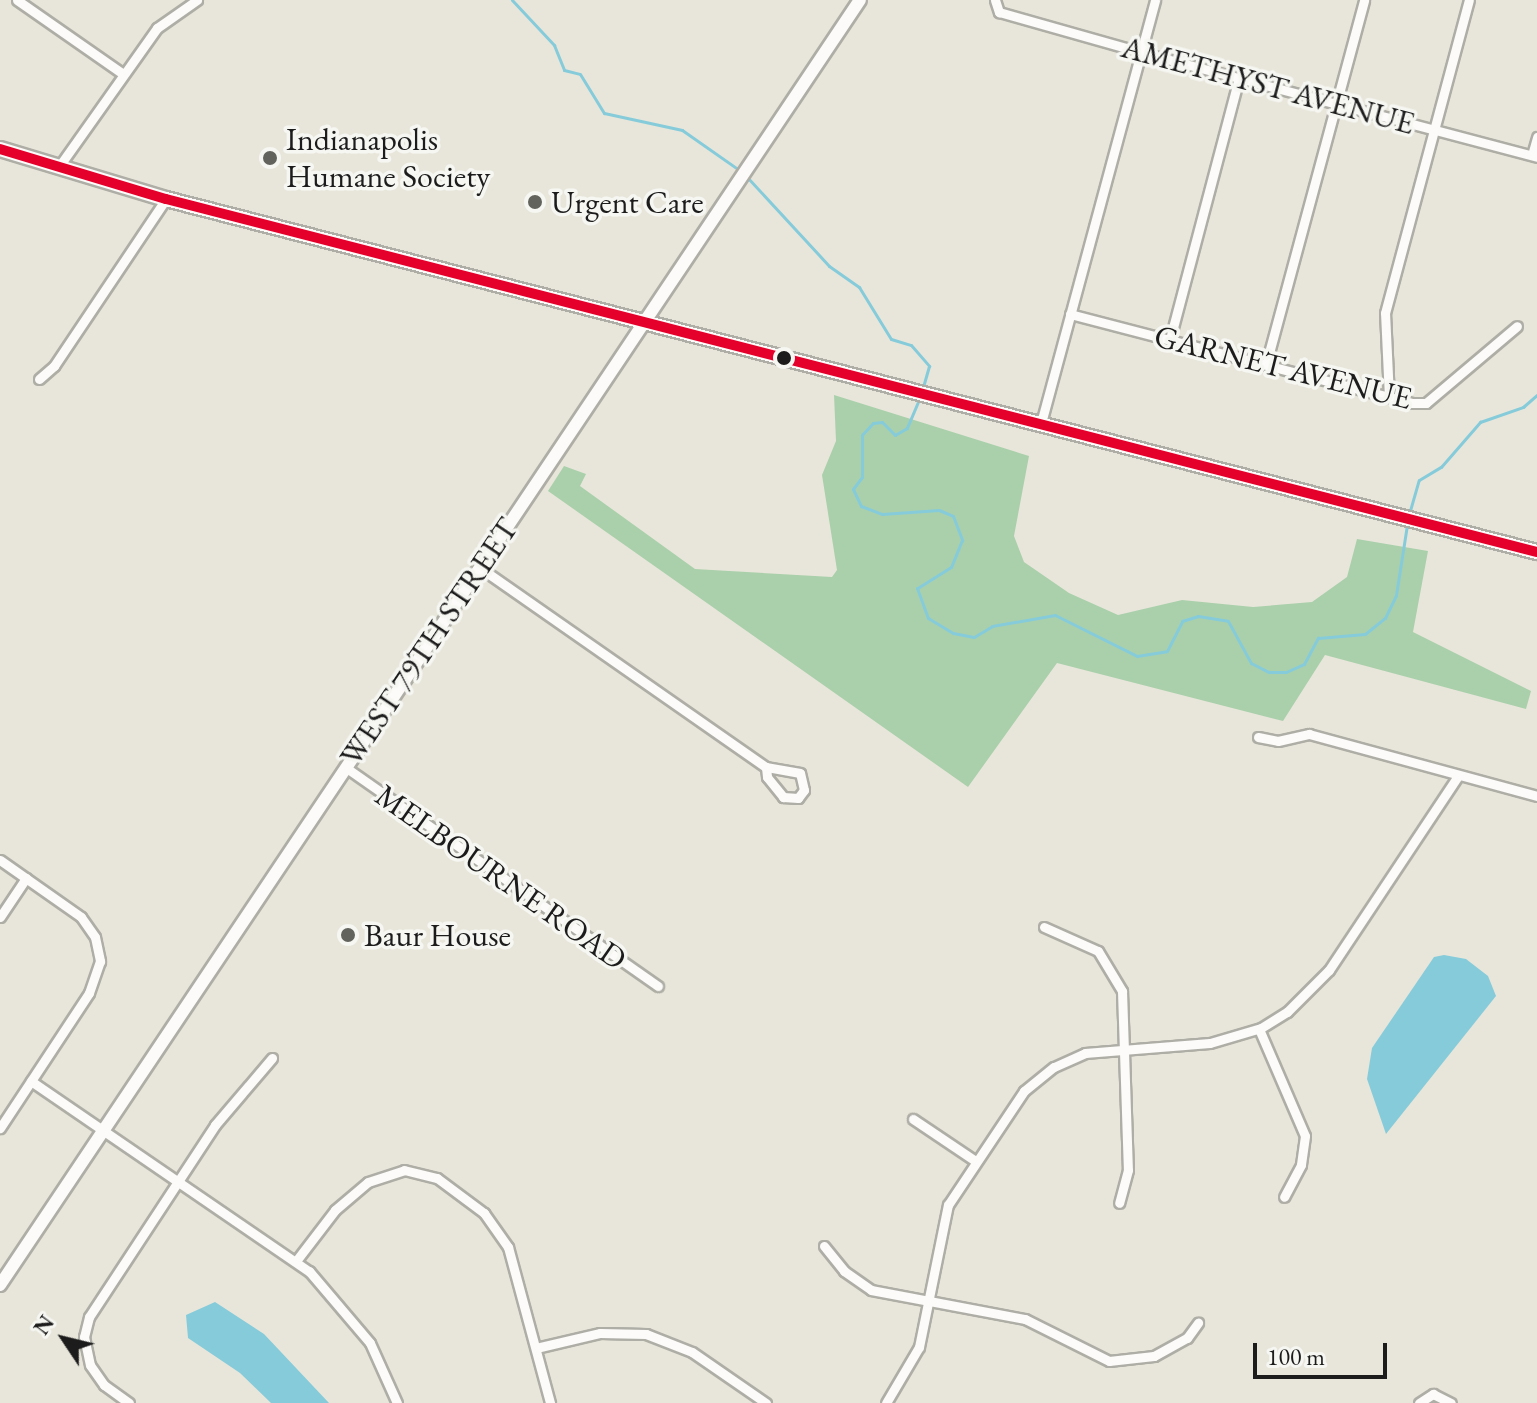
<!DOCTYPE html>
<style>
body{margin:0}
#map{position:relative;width:1537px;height:1403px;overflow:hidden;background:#e8e6da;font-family:"EB Garamond",serif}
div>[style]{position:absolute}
.forest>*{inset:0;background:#aad0ab}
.water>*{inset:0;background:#86cbda}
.stream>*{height:3px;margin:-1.5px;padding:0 1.5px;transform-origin:1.5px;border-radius:1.5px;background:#86cbda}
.roads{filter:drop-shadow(2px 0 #afaea6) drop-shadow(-2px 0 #afaea6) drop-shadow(0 2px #afaea6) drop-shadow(0 -2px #afaea6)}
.street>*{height:9px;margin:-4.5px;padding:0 4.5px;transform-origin:4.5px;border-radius:4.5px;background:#fcfbf9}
.secondary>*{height:12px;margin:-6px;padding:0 6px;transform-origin:6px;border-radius:6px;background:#fcfbf9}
.primary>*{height:14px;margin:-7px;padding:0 7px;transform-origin:7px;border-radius:7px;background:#fcfbf9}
.bus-1>*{height:10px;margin:-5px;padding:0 5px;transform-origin:5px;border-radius:5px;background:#e4002b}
.dots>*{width:22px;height:22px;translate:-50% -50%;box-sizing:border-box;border:4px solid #f6f6f2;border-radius:50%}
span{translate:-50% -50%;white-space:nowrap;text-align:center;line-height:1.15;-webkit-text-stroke:7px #f6f6f2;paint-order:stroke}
.street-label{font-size:32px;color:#1c1c1c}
.poi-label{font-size:32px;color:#1c1c1c}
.left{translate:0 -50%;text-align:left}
.north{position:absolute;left:24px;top:1299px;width:80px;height:80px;-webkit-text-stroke:6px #f6f6f2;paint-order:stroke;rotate:305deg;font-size:22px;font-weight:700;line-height:32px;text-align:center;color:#1c1c1c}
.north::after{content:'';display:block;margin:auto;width:28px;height:36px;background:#1c1c1c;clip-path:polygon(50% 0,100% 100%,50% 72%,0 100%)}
.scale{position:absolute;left:1253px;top:1343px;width:134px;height:36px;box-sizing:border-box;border:4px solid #1c1c1c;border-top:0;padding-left:10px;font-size:24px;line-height:28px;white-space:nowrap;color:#1c1c1c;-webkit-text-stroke:6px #f6f6f2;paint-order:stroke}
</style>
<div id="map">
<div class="forest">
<i style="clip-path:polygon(834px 395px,1029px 456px,1014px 536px,1024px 562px,1069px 593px,1118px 615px,1182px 600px,1253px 607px,1312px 602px,1347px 577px,1357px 539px,1428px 551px,1413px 632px,1531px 691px,1526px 709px,1325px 655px,1283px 721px,1057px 663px,968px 787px,548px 491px,564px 466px,586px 474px,580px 486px,695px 569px,832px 577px,837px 570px,822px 475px,836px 441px)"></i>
</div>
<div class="water">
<i style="clip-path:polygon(1444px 955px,1466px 959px,1488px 976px,1496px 996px,1386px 1134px,1367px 1079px,1372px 1048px,1434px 957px)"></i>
<i style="clip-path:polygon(215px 1302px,264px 1334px,329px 1403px,271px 1403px,240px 1373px,188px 1338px,186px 1315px)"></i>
</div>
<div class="stream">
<i style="left:512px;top:0;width:62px;rotate:47deg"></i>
<i style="left:554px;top:45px;width:27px;rotate:68deg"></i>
<i style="left:564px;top:70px;width:16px;rotate:14deg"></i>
<i style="left:580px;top:74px;width:46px;rotate:58.4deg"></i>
<i style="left:604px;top:113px;width:80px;rotate:12.3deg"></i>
<i style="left:682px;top:130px;width:73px;rotate:35deg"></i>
<i style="left:747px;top:177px;width:121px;rotate:47.3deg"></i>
<i style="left:829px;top:266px;width:37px;rotate:35deg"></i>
<i style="left:859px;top:287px;width:61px;rotate:58.4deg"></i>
<i style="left:891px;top:339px;width:21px;rotate:17deg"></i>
<i style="left:911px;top:345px;width:28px;rotate:49deg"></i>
<i style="left:929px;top:366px;width:25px;rotate:106deg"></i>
<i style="left:920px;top:397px;width:34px;rotate:113deg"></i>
<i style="left:907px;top:428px;width:14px;rotate:150deg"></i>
<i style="left:895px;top:435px;width:18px;rotate:-135deg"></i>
<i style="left:882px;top:422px;width:9px;rotate:174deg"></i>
<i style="left:873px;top:423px;width:16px;rotate:133deg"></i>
<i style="left:862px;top:435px;width:42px;rotate:90deg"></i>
<i style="left:862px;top:477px;width:15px;rotate:127deg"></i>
<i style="left:853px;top:489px;width:19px;rotate:65deg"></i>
<i style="left:861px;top:506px;width:22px;rotate:21deg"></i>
<i style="left:882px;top:514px;width:57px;rotate:-4deg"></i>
<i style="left:939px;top:510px;width:15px;rotate:23deg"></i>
<i style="left:953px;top:516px;width:26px;rotate:69deg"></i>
<i style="left:962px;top:540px;width:29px;rotate:112deg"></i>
<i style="left:951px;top:567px;width:40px;rotate:148deg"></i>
<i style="left:917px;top:588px;width:32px;rotate:70deg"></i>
<i style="left:928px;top:618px;width:29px;rotate:31deg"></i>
<i style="left:953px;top:633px;width:21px;rotate:11deg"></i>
<i style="left:974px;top:637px;width:21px;rotate:-31deg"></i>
<i style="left:992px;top:626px;width:64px;rotate:-9.9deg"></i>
<i style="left:1055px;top:615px;width:92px;rotate:26.6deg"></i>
<i style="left:1137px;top:656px;width:30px;rotate:-9deg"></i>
<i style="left:1167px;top:651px;width:34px;rotate:-63deg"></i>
<i style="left:1182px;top:621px;width:17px;rotate:-17deg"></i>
<i style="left:1198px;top:616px;width:30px;rotate:9deg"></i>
<i style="left:1228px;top:621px;width:48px;rotate:61.3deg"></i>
<i style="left:1251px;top:663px;width:20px;rotate:27deg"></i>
<i style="left:1269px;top:672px;width:17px"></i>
<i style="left:1286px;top:672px;width:20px;rotate:-24deg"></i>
<i style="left:1304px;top:664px;width:30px;rotate:-62deg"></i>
<i style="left:1318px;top:638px;width:47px;rotate:-4.9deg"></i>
<i style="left:1365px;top:634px;width:26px;rotate:-39deg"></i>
<i style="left:1385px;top:618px;width:25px;rotate:-64deg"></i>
<i style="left:1396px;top:595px;width:71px;rotate:-81.1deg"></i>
<i style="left:1409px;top:514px;width:35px;rotate:-74deg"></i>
<i style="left:1419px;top:480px;width:26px;rotate:-31deg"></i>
<i style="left:1441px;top:467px;width:60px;rotate:-49.1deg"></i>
<i style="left:1480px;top:422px;width:46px;rotate:-19.2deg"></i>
<i style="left:1523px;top:407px;width:18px;rotate:-41deg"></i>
</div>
<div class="roads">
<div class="street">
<i style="left:17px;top:0;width:129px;rotate:34.9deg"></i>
<i style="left:995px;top:0;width:13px;rotate:72deg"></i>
<i style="left:999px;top:12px;width:147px;rotate:15.8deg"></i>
<i style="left:1140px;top:52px;width:411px;rotate:14.8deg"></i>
<i style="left:1532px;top:155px;width:19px;rotate:-74deg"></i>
<i style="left:60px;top:165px;width:168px;rotate:-54.7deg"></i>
<i style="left:157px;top:28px;width:49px;rotate:-35deg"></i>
<i style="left:1070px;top:314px;width:352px;rotate:14.6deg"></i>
<i style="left:1411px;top:403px;width:15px"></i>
<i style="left:1426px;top:403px;width:119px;rotate:-40.2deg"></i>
<i style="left:1170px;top:339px;width:267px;rotate:-75.2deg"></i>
<i style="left:1266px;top:364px;width:377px;rotate:-74.9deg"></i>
<i style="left:39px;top:379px;width:20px;rotate:-41deg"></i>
<i style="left:54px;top:366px;width:201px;rotate:-56.2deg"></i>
<i style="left:1389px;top:397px;width:84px;rotate:-92.7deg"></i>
<i style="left:1385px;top:313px;width:324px;rotate:-75deg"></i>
<i style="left:1041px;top:423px;width:438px;rotate:-74.9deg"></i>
<i style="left:479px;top:567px;width:350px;rotate:34.9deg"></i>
<i style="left:766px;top:767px;width:10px;rotate:84deg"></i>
<i style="left:767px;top:777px;width:26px;rotate:51deg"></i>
<i style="left:783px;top:797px;width:15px;rotate:4deg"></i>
<i style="left:798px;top:798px;width:10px;rotate:-53deg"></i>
<i style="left:804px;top:790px;width:17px;rotate:-103deg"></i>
<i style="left:800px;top:773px;width:35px;rotate:-170deg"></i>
<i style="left:1258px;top:737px;width:20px;rotate:11deg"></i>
<i style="left:1278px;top:741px;width:32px;rotate:-13deg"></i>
<i style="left:1309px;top:734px;width:236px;rotate:15.2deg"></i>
<i style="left:345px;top:767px;width:382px;rotate:35deg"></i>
<i style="left:0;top:860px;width:99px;rotate:35.1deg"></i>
<i style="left:81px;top:917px;width:24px;rotate:55deg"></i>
<i style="left:95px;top:937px;width:25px;rotate:78deg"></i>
<i style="left:100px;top:961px;width:34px;rotate:109deg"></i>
<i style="left:89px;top:993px;width:162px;rotate:123.4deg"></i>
<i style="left:0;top:917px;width:47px;rotate:-56.3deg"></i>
<i style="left:1044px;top:927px;width:59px;rotate:24deg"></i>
<i style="left:1098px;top:951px;width:47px;rotate:59deg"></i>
<i style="left:1122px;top:991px;width:179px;rotate:88.1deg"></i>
<i style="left:1128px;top:1170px;width:34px;rotate:105deg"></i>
<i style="left:1259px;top:1029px;width:116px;rotate:66.7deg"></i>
<i style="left:1305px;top:1136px;width:29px;rotate:98deg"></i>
<i style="left:1301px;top:1165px;width:36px;rotate:118deg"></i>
<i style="left:31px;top:1081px;width:337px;rotate:34.4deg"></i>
<i style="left:309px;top:1271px;width:94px;rotate:49.7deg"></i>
<i style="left:370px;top:1343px;width:66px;rotate:65.8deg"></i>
<i style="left:913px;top:1119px;width:73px;rotate:33.9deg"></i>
<i style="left:824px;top:1246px;width:32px;rotate:51deg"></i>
<i style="left:844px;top:1271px;width:33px;rotate:35deg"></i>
<i style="left:871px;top:1290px;width:157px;rotate:10.7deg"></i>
<i style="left:1025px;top:1319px;width:94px;rotate:26.6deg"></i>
<i style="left:1109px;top:1361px;width:45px;rotate:-6.3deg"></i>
<i style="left:1154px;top:1356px;width:38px;rotate:-29deg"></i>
<i style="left:1187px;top:1338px;width:19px;rotate:-54deg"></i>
<i style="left:296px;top:1261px;width:64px;rotate:-52.6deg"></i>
<i style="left:335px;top:1210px;width:43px;rotate:-40.3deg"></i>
<i style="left:368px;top:1182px;width:38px;rotate:-18deg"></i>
<i style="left:404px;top:1170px;width:34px;rotate:14deg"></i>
<i style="left:437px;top:1178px;width:59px;rotate:36.7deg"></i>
<i style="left:484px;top:1213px;width:42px;rotate:54.8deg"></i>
<i style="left:508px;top:1247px;width:162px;rotate:74.9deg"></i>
<i style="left:536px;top:1348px;width:66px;rotate:-13.2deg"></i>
<i style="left:600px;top:1333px;width:46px;rotate:1.2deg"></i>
<i style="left:646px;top:1334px;width:49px;rotate:21.4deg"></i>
<i style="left:692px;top:1352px;width:90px;rotate:34.6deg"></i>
<i style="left:129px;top:1403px;width:31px;rotate:-144deg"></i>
<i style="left:104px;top:1385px;width:24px;rotate:-125deg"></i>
<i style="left:90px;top:1365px;width:29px;rotate:-102deg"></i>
<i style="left:84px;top:1337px;width:21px;rotate:-76deg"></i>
<i style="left:89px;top:1317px;width:230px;rotate:-56.7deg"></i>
<i style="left:215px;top:1125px;width:88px;rotate:-49.6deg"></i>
<i style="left:886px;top:1403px;width:65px;rotate:-59.5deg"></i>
<i style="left:919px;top:1347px;width:145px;rotate:-78.5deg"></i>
<i style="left:948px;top:1205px;width:137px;rotate:-56.3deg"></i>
<i style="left:1024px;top:1091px;width:38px;rotate:-39deg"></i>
<i style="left:1054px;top:1067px;width:34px;rotate:-24deg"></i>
<i style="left:1085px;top:1053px;width:125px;rotate:-4.6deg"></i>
<i style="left:1210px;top:1043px;width:53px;rotate:-16.4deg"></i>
<i style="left:1261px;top:1028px;width:31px;rotate:-32deg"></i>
<i style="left:1287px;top:1012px;width:59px;rotate:-45deg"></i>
<i style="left:1329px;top:970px;width:233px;rotate:-56.4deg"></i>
<i style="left:1419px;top:1403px;width:17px;rotate:-33deg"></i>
<i style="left:1433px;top:1394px;width:20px;rotate:27deg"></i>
</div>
<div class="secondary">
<i style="left:0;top:1285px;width:1546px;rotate:-56.21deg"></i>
</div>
<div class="primary">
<i style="left:0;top:149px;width:173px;rotate:16.8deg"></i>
<i style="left:166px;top:199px;width:1416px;rotate:14.44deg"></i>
</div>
</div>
<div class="bus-1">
<i style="left:0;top:149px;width:173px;rotate:16.8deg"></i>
<i style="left:166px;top:199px;width:1416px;rotate:14.44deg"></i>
</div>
<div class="dots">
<i style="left:270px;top:158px;background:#63635e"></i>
<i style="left:535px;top:202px;background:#63635e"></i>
<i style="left:784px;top:358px;background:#1c1c1c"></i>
<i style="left:348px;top:935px;background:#63635e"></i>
</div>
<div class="street-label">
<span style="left:1268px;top:85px;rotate:15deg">AMETHYST AVENUE</span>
<span style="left:1283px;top:367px;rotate:14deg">GARNET AVENUE</span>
<span style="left:429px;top:642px;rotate:-56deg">WEST 79TH STREET</span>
<span style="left:501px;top:877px;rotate:35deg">MELBOURNE ROAD</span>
</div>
<div class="poi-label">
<span class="left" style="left:286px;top:158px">Indianapolis<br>Humane Society</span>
<span class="left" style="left:551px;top:202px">Urgent Care</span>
<span class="left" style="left:364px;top:935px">Baur House</span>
</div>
<div class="north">N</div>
<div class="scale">100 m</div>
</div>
